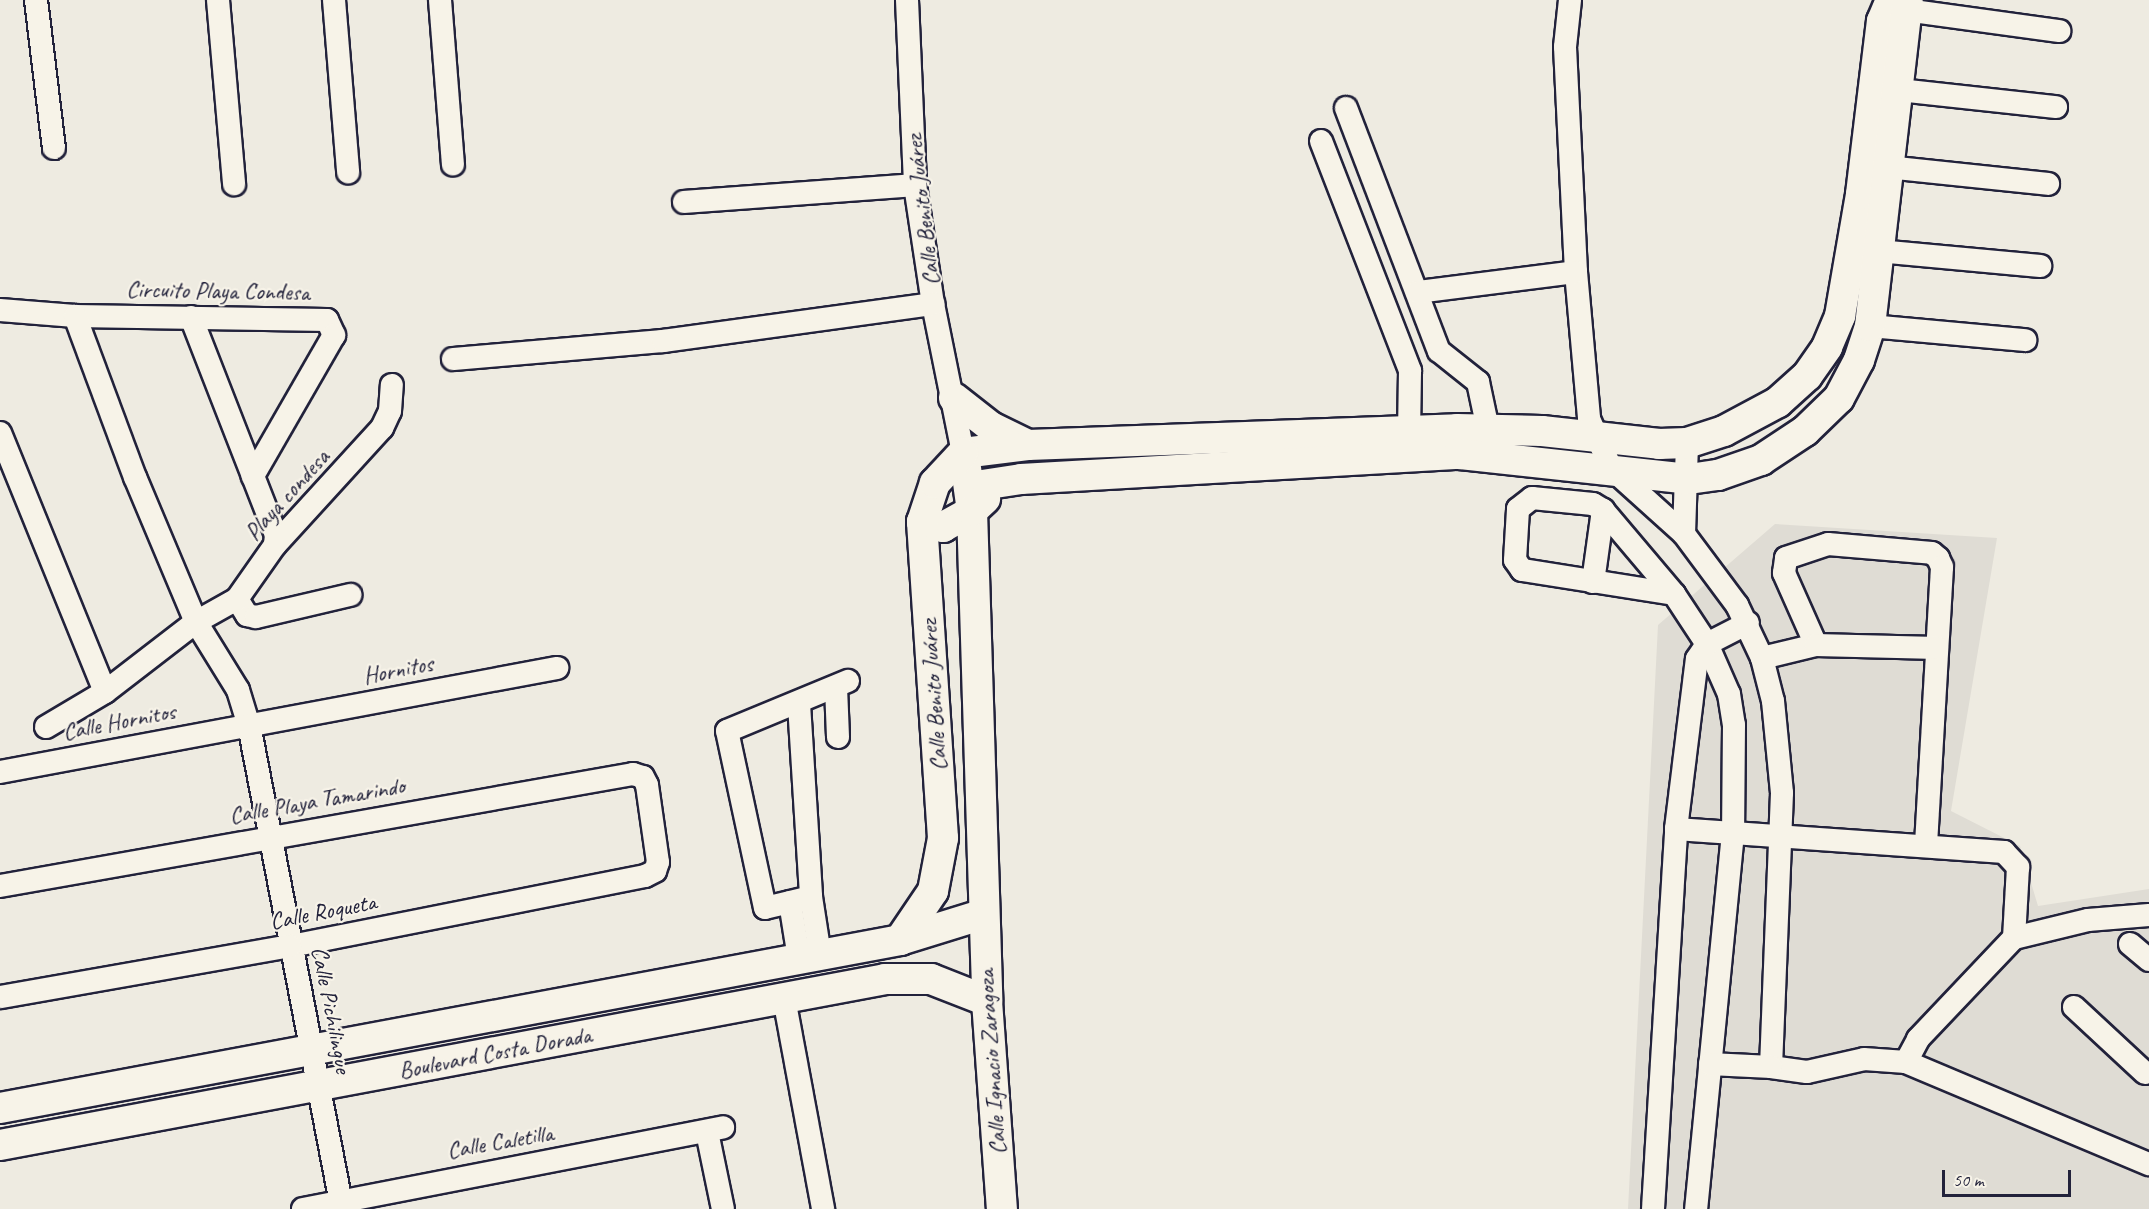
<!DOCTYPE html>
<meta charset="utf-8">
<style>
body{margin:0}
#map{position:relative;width:2149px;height:1209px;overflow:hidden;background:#eeebe1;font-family:Caveat,sans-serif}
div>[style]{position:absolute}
.built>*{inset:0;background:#dfdcd4}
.roads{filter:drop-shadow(2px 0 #22223b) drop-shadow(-2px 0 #22223b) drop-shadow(0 2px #22223b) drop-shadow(0 -2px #22223b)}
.minor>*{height:22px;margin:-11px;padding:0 11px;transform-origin:11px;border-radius:11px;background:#f7f3e8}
.major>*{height:30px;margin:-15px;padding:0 15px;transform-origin:15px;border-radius:15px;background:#f7f3e8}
span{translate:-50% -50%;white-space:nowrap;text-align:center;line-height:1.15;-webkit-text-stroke:4.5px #f7f3e8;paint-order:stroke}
.street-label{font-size:24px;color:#22223b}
.scale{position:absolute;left:1942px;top:1170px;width:129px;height:27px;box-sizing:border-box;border:3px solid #22223b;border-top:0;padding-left:8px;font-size:18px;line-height:21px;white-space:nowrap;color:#22223b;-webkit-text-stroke:4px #f7f3e8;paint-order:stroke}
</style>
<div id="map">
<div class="built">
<i style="clip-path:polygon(1775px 524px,1997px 538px,1951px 811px,2020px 846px,2038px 906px,2149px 889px,2149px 1209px,1628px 1209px,1658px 625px)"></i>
</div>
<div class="roads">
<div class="minor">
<i style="left:36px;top:0;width:149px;rotate:83.1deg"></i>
<i style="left:218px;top:0;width:185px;rotate:85deg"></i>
<i style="left:334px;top:0;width:173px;rotate:85.3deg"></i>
<i style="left:440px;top:0;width:165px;rotate:85.5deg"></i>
<i style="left:907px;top:0;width:185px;rotate:87.5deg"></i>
<i style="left:915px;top:185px;width:120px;rotate:81.4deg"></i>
<i style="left:933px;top:304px;width:152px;rotate:78.6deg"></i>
<i style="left:1570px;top:0;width:47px;rotate:96.1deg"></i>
<i style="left:1565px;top:47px;width:225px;rotate:87.2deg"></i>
<i style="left:1576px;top:272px;width:148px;rotate:84.9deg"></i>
<i style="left:1589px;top:419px;width:54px;rotate:65.8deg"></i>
<i style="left:1611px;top:468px;width:98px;rotate:42.1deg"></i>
<i style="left:1684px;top:534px;width:89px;rotate:53.3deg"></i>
<i style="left:1737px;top:605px;width:59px;rotate:64.7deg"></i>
<i style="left:1762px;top:658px;width:44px;rotate:75.7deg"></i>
<i style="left:1773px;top:701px;width:92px;rotate:84.4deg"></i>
<i style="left:1782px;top:793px;width:274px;rotate:92.3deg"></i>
<i style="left:1771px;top:1067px;width:36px;rotate:8deg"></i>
<i style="left:1807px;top:1072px;width:58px;rotate:-12.8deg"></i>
<i style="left:1864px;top:1059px;width:42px;rotate:4.1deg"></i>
<i style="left:1906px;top:1062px;width:264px;rotate:22.8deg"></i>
<i style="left:1891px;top:8px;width:170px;rotate:7.8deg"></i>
<i style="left:1899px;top:90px;width:158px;rotate:6.2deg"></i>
<i style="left:1346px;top:108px;width:260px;rotate:69.1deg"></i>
<i style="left:1439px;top:351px;width:50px;rotate:38.5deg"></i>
<i style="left:1478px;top:382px;width:48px;rotate:78deg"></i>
<i style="left:1321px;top:141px;width:247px;rotate:68.8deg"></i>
<i style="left:1410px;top:371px;width:61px;rotate:90.9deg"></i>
<i style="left:1887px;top:167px;width:162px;rotate:6deg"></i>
<i style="left:684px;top:202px;width:232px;rotate:-4.2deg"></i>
<i style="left:1878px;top:251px;width:163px;rotate:5.3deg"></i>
<i style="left:1418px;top:292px;width:159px;rotate:-7.2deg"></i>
<i style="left:0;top:310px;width:75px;rotate:4.6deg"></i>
<i style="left:75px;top:316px;width:252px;rotate:0.9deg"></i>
<i style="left:327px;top:320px;width:17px;rotate:65deg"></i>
<i style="left:334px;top:335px;width:163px;rotate:119.9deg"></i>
<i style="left:75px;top:316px;width:172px;rotate:69.6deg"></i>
<i style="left:135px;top:477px;width:157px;rotate:67.2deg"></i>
<i style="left:196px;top:622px;width:80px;rotate:58.3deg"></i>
<i style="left:238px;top:690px;width:37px;rotate:73deg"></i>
<i style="left:249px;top:725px;width:493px;rotate:79.1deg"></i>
<i style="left:191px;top:317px;width:234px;rotate:68.7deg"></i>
<i style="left:276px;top:535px;width:10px;rotate:96deg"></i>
<i style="left:1870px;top:326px;width:156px;rotate:5.2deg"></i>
<i style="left:453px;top:359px;width:211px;rotate:-4.9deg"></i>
<i style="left:663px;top:341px;width:273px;rotate:-7.8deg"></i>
<i style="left:0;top:433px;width:279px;rotate:67.9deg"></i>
<i style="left:1684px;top:534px;width:91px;rotate:-88.1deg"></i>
<i style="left:1593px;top:582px;width:73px;rotate:-82.1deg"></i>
<i style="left:1674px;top:594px;width:154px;rotate:-171deg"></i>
<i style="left:1522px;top:570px;width:12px;rotate:-125deg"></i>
<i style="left:1515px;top:560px;width:51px;rotate:-86.6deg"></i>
<i style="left:1518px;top:509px;width:18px;rotate:-38deg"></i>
<i style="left:1532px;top:498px;width:61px;rotate:5.6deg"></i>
<i style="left:1593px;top:504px;width:12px;rotate:31deg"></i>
<i style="left:1603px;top:510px;width:110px;rotate:49.8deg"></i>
<i style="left:1674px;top:594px;width:60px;rotate:56.6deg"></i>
<i style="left:1707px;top:644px;width:55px;rotate:66.3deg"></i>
<i style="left:1729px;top:694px;width:31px;rotate:81deg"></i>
<i style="left:1734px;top:725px;width:108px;rotate:90.5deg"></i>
<i style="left:1733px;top:833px;width:378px;rotate:95.6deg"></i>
<i style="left:237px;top:599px;width:19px;rotate:58deg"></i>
<i style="left:247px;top:615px;width:9px;rotate:13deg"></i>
<i style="left:256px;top:617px;width:97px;rotate:-13.2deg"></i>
<i style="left:1816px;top:645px;width:79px;rotate:-114deg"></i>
<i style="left:1784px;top:573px;width:15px;rotate:-82deg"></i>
<i style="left:1786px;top:558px;width:44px;rotate:-18.4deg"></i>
<i style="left:1828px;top:544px;width:104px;rotate:4.9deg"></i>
<i style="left:1932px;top:553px;width:8px;rotate:40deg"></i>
<i style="left:1938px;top:558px;width:10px;rotate:66deg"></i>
<i style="left:1942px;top:567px;width:279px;rotate:93.3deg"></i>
<i style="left:1762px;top:658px;width:56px;rotate:-13.5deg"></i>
<i style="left:1816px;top:645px;width:121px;rotate:1.4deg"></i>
<i style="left:836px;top:687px;width:50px;rotate:87.7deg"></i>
<i style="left:799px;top:704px;width:193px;rotate:86.4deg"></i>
<i style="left:811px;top:897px;width:59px;rotate:81.2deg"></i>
<i style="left:46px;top:727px;width:69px;rotate:-30.7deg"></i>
<i style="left:105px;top:692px;width:115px;rotate:-37.6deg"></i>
<i style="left:196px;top:622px;width:47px;rotate:-29.3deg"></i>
<i style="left:237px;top:599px;width:66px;rotate:-54.9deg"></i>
<i style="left:275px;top:545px;width:159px;rotate:-47.6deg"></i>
<i style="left:382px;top:428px;width:19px;rotate:-65deg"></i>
<i style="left:390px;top:411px;width:26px;rotate:-86deg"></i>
<i style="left:0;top:772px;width:567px;rotate:-10.58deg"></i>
<i style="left:1676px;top:829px;width:329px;rotate:4deg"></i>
<i style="left:2004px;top:852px;width:21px;rotate:47deg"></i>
<i style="left:2018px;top:867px;width:71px;rotate:93.2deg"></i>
<i style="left:0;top:886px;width:643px;rotate:-10.03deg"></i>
<i style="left:633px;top:774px;width:10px;rotate:17deg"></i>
<i style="left:643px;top:777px;width:9px;rotate:63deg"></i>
<i style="left:647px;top:785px;width:78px;rotate:81.9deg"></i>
<i style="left:658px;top:862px;width:9px;rotate:108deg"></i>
<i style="left:655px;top:871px;width:11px;rotate:153deg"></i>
<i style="left:645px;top:876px;width:362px;rotate:168.8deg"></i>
<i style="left:290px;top:946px;width:294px;rotate:170deg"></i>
<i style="left:811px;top:897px;width:47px;rotate:166.6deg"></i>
<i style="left:765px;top:908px;width:181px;rotate:-102.1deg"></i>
<i style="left:727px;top:731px;width:131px;rotate:-22.5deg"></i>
<i style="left:790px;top:902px;width:57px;rotate:80.9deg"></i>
<i style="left:2130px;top:944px;width:25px;rotate:40deg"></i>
<i style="left:784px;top:998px;width:215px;rotate:79.5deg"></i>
<i style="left:2074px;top:1007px;width:97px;rotate:42.9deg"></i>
<i style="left:1906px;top:1062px;width:26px;rotate:-62deg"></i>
<i style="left:1918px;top:1039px;width:139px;rotate:-46.5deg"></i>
<i style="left:2014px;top:938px;width:76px;rotate:-13.7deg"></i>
<i style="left:2088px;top:920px;width:61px;rotate:-4.7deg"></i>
<i style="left:1710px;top:1064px;width:61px;rotate:2.8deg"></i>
<i style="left:707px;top:1132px;width:79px;rotate:78.3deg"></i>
<i style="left:303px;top:1209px;width:428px;rotate:-11deg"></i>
<i style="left:1653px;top:1209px;width:381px;rotate:-86.5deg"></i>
<i style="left:1676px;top:829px;width:171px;rotate:-83deg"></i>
<i style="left:1697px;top:659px;width:18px;rotate:-56deg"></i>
<i style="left:1707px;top:644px;width:46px;rotate:-27.1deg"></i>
</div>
<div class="major">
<i style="left:954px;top:398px;width:47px;rotate:38.1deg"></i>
<i style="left:991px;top:427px;width:41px;rotate:25.9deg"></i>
<i style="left:963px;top:453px;width:65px;rotate:-7deg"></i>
<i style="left:1028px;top:445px;width:429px;rotate:-2.1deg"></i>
<i style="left:1457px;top:429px;width:85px;rotate:1.3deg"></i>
<i style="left:1542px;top:431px;width:118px;rotate:6.3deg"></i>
<i style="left:1659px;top:444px;width:28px;rotate:-2deg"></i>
<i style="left:1687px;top:443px;width:39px;rotate:-18deg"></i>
<i style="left:1724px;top:431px;width:61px;rotate:-28.2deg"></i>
<i style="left:1778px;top:402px;width:39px;rotate:-42deg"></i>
<i style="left:1807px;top:376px;width:35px;rotate:-55deg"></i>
<i style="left:1827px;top:347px;width:34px;rotate:-67deg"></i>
<i style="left:1840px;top:316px;width:124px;rotate:-80.2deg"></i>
<i style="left:1861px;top:194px;width:174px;rotate:-83.1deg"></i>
<i style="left:1882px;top:21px;width:23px;rotate:-67deg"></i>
<i style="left:966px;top:468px;width:43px;rotate:82.1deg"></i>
<i style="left:972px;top:511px;width:490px;rotate:88.2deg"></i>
<i style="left:987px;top:1001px;width:209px;rotate:85.9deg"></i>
<i style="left:969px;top:487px;width:53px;rotate:-8.7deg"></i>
<i style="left:1021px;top:479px;width:439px;rotate:-3.3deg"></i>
<i style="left:1459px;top:454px;width:231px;rotate:6.2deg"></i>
<i style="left:1689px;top:479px;width:29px;rotate:-8deg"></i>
<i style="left:1718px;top:475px;width:46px;rotate:-19.2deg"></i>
<i style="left:1761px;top:460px;width:53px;rotate:-33.4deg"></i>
<i style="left:1805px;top:431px;width:47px;rotate:-44.1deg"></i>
<i style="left:1839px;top:398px;width:43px;rotate:-62.2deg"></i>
<i style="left:1859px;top:360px;width:36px;rotate:-72deg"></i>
<i style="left:1870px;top:326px;width:328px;rotate:-83.4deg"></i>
<i style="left:922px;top:522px;width:22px;rotate:13deg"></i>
<i style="left:943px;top:527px;width:33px;rotate:-29deg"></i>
<i style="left:972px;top:511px;width:18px;rotate:-43deg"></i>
<i style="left:900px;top:940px;width:59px;rotate:-56deg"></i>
<i style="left:933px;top:891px;width:54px;rotate:-79.3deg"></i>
<i style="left:943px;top:838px;width:317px;rotate:-93.8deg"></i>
<i style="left:922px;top:522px;width:41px;rotate:-71.6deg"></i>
<i style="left:935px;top:483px;width:41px;rotate:-47deg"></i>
<i style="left:0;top:1108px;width:916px;rotate:-10.57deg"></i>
<i style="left:900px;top:940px;width:88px;rotate:-17.2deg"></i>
<i style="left:0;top:1145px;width:900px;rotate:-10.62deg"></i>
<i style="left:885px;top:979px;width:46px"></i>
<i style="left:931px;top:979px;width:60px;rotate:21.4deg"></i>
</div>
</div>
<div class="street-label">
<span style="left:923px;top:210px;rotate:-97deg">Calle Benito Juárez</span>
<span style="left:218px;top:291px;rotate:1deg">Circuito Playa Condesa</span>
<span style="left:287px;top:495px;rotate:-48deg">Playa condesa</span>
<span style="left:398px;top:670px;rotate:-11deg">Hornitos</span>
<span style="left:934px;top:695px;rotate:-94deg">Calle Benito Juárez</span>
<span style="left:119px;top:722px;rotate:-11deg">Calle Hornitos</span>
<span style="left:317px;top:801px;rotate:-10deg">Calle Playa Tamarindo</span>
<span style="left:323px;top:912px;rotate:-11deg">Calle Roqueta</span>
<span style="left:331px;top:1010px;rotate:79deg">Calle Pichilingue</span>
<span style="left:495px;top:1053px;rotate:-11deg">Boulevard Costa Dorada</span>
<span style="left:992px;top:1062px;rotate:-94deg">Calle Ignacio Zaragoza</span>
<span style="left:500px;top:1142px;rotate:-10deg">Calle Caletilla</span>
</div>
<div class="scale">50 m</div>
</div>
